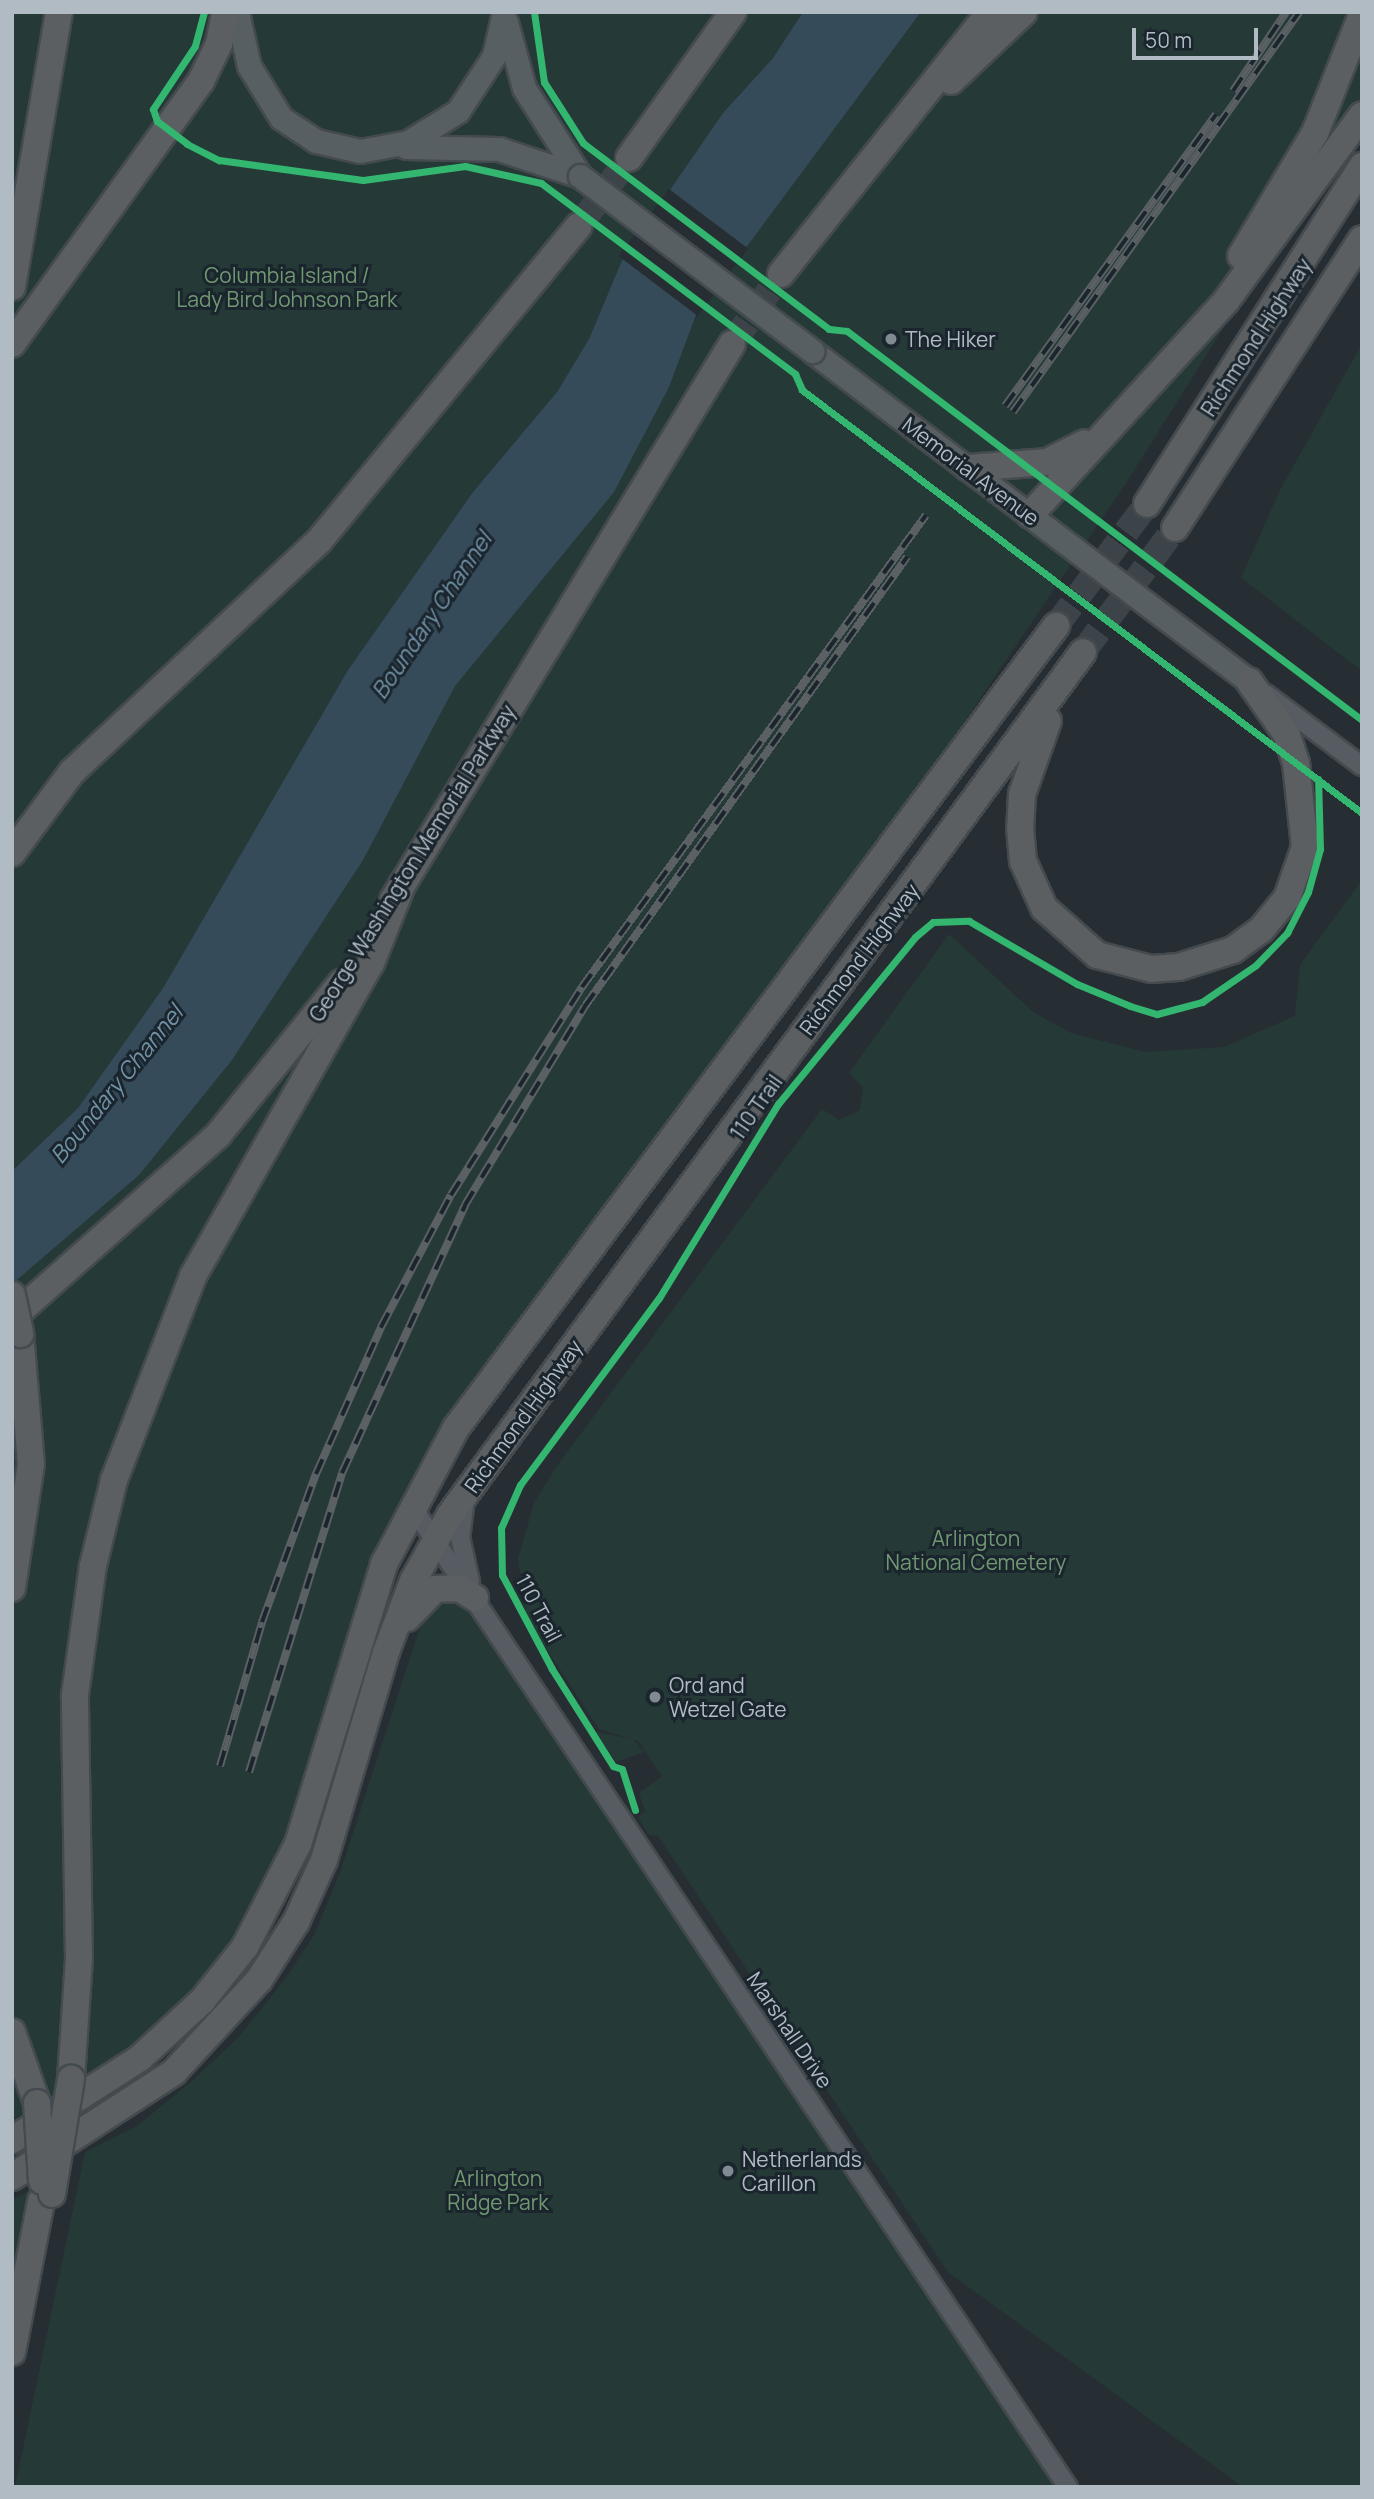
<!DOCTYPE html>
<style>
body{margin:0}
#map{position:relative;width:1374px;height:2499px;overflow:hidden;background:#272e33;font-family:Manrope,sans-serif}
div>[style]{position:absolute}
.green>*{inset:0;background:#253937}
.water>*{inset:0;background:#354b5a}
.pier>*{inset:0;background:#272e33;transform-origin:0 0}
.highway-tunnel>*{height:26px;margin-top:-13px;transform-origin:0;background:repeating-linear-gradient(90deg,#3c4349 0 26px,transparent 0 39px)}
.roads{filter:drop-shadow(2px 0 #444a4e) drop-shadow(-2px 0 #444a4e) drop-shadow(0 2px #444a4e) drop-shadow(0 -2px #444a4e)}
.minor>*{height:18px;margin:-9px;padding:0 9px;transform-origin:9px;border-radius:9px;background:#565c61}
.major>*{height:23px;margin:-11.5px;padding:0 11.5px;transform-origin:11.5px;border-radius:11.5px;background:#585f62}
.highway>*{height:26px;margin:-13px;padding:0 13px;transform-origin:13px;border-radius:13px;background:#5b5f61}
.rail>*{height:8px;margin-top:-4px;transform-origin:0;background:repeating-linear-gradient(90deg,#1b252d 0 16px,#5a6064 0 32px);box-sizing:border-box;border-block:2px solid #5a6064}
.bridges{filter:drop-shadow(2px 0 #444b50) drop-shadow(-2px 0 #444b50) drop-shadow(0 2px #444b50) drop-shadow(0 -2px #444b50)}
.major-bridge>*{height:23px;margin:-11.5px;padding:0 11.5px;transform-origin:11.5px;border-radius:11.5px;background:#585f62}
.highway-bridge>*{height:26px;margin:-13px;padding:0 13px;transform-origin:13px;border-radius:13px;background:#5b5f61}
.cycleway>*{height:7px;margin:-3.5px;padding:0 3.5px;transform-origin:3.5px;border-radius:3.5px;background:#33b770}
.dots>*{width:19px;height:19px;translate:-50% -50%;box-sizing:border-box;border:4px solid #1b252d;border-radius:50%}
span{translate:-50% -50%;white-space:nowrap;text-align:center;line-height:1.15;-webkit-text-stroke:6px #1b252d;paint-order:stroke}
.park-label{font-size:21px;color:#709972}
.street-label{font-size:21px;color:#b0bbc4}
.poi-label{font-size:21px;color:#b0bbc4}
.left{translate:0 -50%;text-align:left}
.water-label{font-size:23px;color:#7192a7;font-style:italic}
.frame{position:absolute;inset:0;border:14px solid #b0bbc4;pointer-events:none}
.scale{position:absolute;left:1132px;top:28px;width:126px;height:32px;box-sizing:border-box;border:4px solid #b0bbc4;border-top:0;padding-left:9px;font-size:21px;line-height:24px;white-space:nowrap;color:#b0bbc4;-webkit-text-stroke:5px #1b252d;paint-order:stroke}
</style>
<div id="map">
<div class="green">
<i style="clip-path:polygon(12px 12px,803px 12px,773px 58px,723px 113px,623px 258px,589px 339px,557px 392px,473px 492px,348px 670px,163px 988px,78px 1108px,12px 1171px)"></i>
<i style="clip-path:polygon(921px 12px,1362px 12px,1362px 107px,1128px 480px,728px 1071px,411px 1505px,309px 1809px,245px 1947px,103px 2084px,37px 2103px,12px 2032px,12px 1271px,503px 596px,744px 249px)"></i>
<i style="clip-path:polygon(1362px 344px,1362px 671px,1241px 578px,1280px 490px)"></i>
<i style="clip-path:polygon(1362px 880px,1362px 2487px,1243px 2487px,948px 2272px,658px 1836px,649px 1835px,638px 1818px,645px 1811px,639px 1793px,662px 1776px,638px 1741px,599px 1729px,542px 1642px,526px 1612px,518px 1559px,534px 1503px,556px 1467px,822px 1109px,839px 1120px,860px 1110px,863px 1087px,849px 1073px,949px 934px,1033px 1012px,1071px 1033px,1145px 1052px,1224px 1047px,1295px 1016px,1300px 965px)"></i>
<i style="clip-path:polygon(452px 1598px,475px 1617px,1056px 2487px,15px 2487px,85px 2152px,137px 2126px,191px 2082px,238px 2038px,286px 1978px,314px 1935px,340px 1873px,424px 1615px,438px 1600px)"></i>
<i style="clip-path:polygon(596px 1732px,633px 1739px,644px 1752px,616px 1762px)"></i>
<i style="clip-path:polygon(12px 2059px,25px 2112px,12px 2120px)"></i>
<i style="clip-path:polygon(30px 2190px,30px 2227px,12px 2302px,12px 2200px)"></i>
</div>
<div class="water">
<i style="clip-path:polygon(803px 12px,921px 12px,696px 315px,669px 387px,614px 492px,455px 686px,363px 860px,232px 1060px,139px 1175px,12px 1284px,12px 1171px,78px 1108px,163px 988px,348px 670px,473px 492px,557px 392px,589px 339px,623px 258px,723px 113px,773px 58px)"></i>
</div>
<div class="pier">
<i style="left:669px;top:189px;width:99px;height:84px;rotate:37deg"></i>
</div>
<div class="highway-tunnel">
<i style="left:579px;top:226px;width:84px;rotate:-53.7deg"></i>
<i style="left:732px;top:344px;width:85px;rotate:-55deg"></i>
<i style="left:1056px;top:626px;width:152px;rotate:-53.3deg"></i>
<i style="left:1083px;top:652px;width:154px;rotate:-53.4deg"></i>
</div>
<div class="roads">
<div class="minor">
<i style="left:1266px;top:694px;width:120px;rotate:36.9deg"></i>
<i style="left:465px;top:1499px;width:38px;rotate:97deg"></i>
<i style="left:460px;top:1537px;width:45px;rotate:77.2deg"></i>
<i style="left:411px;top:1505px;width:1182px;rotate:56.22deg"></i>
</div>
<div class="major">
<i style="left:237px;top:12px;width:55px;rotate:77.5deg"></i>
<i style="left:249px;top:66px;width:61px;rotate:58.4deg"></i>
<i style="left:281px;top:118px;width:42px;rotate:33.3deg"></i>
<i style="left:316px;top:141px;width:45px;rotate:12.8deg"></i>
<i style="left:360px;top:151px;width:49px;rotate:-10.6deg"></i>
<i style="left:408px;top:142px;width:59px;rotate:-31.8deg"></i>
<i style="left:458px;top:111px;width:66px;rotate:-56.8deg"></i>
<i style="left:494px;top:56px;width:45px;rotate:-77.2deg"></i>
<i style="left:506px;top:22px;width:68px;rotate:74.7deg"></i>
<i style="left:524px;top:88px;width:104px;rotate:57.5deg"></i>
<i style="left:406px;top:147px;width:93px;rotate:1.2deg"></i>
<i style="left:499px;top:149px;width:85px;rotate:18.4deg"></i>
<i style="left:812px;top:351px;width:548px;rotate:37.06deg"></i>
</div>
<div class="highway">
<i style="left:951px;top:81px;width:100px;rotate:-43.4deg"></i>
<i style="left:629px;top:158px;width:179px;rotate:-54.5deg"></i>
<i style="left:1241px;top:256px;width:144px;rotate:-59deg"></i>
<i style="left:1315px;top:133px;width:127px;rotate:-68.3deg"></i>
<i style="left:781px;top:274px;width:335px;rotate:-51.4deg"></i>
<i style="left:12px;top:287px;width:279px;rotate:-80.3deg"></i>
<i style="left:12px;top:344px;width:324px;rotate:-54.3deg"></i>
<i style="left:201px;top:81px;width:41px;rotate:-64.1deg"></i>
<i style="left:219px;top:44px;width:33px;rotate:-79deg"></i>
<i style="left:968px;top:468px;width:79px;rotate:-4.3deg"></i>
<i style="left:1047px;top:462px;width:42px;rotate:-26.6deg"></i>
<i style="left:1147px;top:504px;width:401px;rotate:-57.5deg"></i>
<i style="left:1030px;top:515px;width:290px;rotate:-47.5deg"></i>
<i style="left:1226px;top:301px;width:230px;rotate:-53.8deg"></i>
<i style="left:1175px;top:528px;width:344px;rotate:-57.1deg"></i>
<i style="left:1048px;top:721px;width:77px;rotate:109.6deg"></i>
<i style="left:1022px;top:794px;width:33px;rotate:93deg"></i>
<i style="left:1020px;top:827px;width:34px;rotate:85deg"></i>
<i style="left:1023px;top:861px;width:51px;rotate:65.9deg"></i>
<i style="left:1044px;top:908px;width:71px;rotate:41.6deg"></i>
<i style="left:1097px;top:955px;width:56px;rotate:14.5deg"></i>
<i style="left:1151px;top:969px;width:28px;rotate:-4deg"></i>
<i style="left:1179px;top:967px;width:57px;rotate:-17.5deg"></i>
<i style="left:1233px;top:950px;width:34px;rotate:-36deg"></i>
<i style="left:1261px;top:930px;width:41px;rotate:-50.9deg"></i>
<i style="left:1287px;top:898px;width:54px;rotate:-70.6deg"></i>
<i style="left:1305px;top:847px;width:84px;rotate:-96.1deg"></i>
<i style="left:1296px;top:763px;width:29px;rotate:-108deg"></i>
<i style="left:1287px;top:735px;width:66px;rotate:-125.1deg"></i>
<i style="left:12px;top:853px;width:101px;rotate:-53.5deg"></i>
<i style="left:72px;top:772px;width:338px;rotate:-43.1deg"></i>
<i style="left:319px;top:541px;width:408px;rotate:-50.5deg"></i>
<i style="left:393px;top:900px;width:651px;rotate:-58.63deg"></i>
<i style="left:12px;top:1318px;width:276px;rotate:-41.6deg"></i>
<i style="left:218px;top:1135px;width:196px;rotate:-51deg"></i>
<i style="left:12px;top:1588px;width:125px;rotate:-81.3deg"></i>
<i style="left:31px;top:1464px;width:130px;rotate:-94.8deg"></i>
<i style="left:407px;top:1618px;width:40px;rotate:-46deg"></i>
<i style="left:435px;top:1589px;width:24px;rotate:-2deg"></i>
<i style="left:459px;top:1588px;width:19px;rotate:32deg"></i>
<i style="left:12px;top:2032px;width:75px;rotate:70.6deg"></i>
<i style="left:71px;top:2079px;width:120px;rotate:-86.2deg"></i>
<i style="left:79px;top:1959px;width:264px;rotate:-90.9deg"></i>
<i style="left:75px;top:1695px;width:130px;rotate:-82.1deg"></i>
<i style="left:93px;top:1566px;width:89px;rotate:-76.3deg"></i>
<i style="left:114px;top:1480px;width:219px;rotate:-68.8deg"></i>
<i style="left:193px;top:1276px;width:360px;rotate:-60.4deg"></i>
<i style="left:371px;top:963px;width:84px;rotate:-68.3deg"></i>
<i style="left:12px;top:2140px;width:152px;rotate:-32.6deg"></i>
<i style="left:140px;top:2058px;width:84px;rotate:-42.6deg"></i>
<i style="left:202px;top:2001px;width:69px;rotate:-51.5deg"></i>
<i style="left:245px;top:1947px;width:116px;rotate:-62.8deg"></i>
<i style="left:298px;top:1844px;width:293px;rotate:-72.9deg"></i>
<i style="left:384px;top:1564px;width:154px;rotate:-62.1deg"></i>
<i style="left:456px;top:1428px;width:1002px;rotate:-53.2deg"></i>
<i style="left:12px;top:2177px;width:193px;rotate:-32.9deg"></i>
<i style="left:174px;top:2072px;width:125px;rotate:-47.3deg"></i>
<i style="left:259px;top:1980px;width:69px;rotate:-57.5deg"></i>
<i style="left:296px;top:1922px;width:68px;rotate:-65.7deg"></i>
<i style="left:324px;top:1860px;width:217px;rotate:-73.4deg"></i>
<i style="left:386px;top:1652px;width:76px;rotate:-69.2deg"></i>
<i style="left:413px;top:1581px;width:76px;rotate:-60.7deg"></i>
<i style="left:450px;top:1515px;width:1070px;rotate:-53.74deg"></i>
<i style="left:12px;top:2352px;width:154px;rotate:-79.1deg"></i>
</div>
</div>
<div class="rail">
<i style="left:1233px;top:91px;width:95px;rotate:-56.1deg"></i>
<i style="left:1005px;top:406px;width:360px;rotate:-54.1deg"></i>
<i style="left:1013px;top:412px;width:492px;rotate:-54.4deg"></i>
<i style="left:220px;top:1766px;width:150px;rotate:-73.7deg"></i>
<i style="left:262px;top:1622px;width:158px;rotate:-70deg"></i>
<i style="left:316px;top:1474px;width:161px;rotate:-66.1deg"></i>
<i style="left:381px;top:1327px;width:149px;rotate:-62.1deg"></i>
<i style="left:451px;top:1195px;width:246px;rotate:-57.8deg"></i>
<i style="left:582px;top:987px;width:584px;rotate:-53.91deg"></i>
<i style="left:249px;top:1772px;width:313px;rotate:-72.7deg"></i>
<i style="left:342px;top:1473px;width:295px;rotate:-65.3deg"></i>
<i style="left:465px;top:1205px;width:232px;rotate:-58.9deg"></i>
<i style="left:585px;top:1006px;width:553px;rotate:-54.35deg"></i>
</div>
<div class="bridges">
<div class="major-bridge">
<i style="left:580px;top:176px;width:291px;rotate:37deg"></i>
</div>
<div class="highway-bridge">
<i style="left:12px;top:1295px;width:40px;rotate:78deg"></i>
<i style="left:37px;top:2103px;width:78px;rotate:86.3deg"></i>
<i style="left:52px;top:2194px;width:117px;rotate:-80.6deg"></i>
</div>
</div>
<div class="cycleway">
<i style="left:204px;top:12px;width:35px;rotate:105deg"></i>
<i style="left:195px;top:46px;width:76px;rotate:123.7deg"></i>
<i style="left:153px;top:109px;width:13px;rotate:72deg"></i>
<i style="left:157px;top:121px;width:38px;rotate:37deg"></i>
<i style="left:187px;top:144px;width:36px;rotate:27deg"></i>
<i style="left:219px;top:160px;width:145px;rotate:7.9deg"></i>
<i style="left:363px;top:180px;width:103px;rotate:-7.8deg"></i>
<i style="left:465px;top:166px;width:78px;rotate:12.6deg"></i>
<i style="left:541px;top:183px;width:318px;rotate:36.9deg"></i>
<i style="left:795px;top:374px;width:17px;rotate:66deg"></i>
<i style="left:802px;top:390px;width:702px;rotate:37.07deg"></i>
<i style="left:534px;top:12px;width:71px;rotate:81.9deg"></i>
<i style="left:544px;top:82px;width:72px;rotate:57.4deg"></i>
<i style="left:583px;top:143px;width:308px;rotate:37.1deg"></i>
<i style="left:829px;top:329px;width:18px;rotate:6deg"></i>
<i style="left:847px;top:331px;width:645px;rotate:37.07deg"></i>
<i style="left:635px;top:1810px;width:43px;rotate:-107.6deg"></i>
<i style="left:622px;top:1769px;width:9px;rotate:-162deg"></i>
<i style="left:613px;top:1766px;width:115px;rotate:-122.2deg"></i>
<i style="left:552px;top:1669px;width:106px;rotate:-118deg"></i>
<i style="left:502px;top:1575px;width:47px;rotate:-91.2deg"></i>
<i style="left:501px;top:1528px;width:47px;rotate:-66.2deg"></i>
<i style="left:520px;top:1485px;width:233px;rotate:-53.4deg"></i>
<i style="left:659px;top:1298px;width:228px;rotate:-58.5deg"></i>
<i style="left:778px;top:1104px;width:216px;rotate:-50.6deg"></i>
<i style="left:915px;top:937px;width:23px;rotate:-40deg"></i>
<i style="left:933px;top:922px;width:36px;rotate:-2deg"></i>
<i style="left:969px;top:921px;width:125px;rotate:30.3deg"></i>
<i style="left:1077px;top:984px;width:57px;rotate:22.5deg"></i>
<i style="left:1130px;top:1006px;width:28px;rotate:17deg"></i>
<i style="left:1157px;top:1014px;width:47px;rotate:-14.9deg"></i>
<i style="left:1202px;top:1002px;width:65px;rotate:-34.4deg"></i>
<i style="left:1256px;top:965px;width:45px;rotate:-45.9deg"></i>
<i style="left:1287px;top:933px;width:46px;rotate:-62.9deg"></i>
<i style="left:1308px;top:892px;width:45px;rotate:-74.4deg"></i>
<i style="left:1320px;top:849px;width:70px;rotate:-91.6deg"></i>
</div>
<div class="dots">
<i style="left:891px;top:339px;background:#808a91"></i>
<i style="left:655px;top:1697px;background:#808a91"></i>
<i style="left:728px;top:2171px;background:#808a91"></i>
</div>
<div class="park-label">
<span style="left:287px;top:287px">Columbia Island /<br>Lady Bird Johnson Park</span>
<span style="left:976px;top:1550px">Arlington<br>National Cemetery</span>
<span style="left:498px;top:2190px">Arlington<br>Ridge Park</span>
</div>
<div class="street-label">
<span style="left:1256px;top:337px;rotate:-57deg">Richmond Highway</span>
<span style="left:971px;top:471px;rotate:37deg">Memorial Avenue</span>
<span style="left:412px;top:863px;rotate:-58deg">George Washington Memorial Parkway</span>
<span style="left:859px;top:959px;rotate:-53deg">Richmond Highway</span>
<span style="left:756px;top:1107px;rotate:-55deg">110 Trail</span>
<span style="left:523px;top:1416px;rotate:-54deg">Richmond Highway</span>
<span style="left:539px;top:1608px;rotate:62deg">110 Trail</span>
<span style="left:790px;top:2030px;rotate:56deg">Marshall Drive</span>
</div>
<div class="poi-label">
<span class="left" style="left:905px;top:339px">The Hiker</span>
<span class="left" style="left:669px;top:1697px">Ord and<br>Wetzel Gate</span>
<span class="left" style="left:742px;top:2171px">Netherlands<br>Carillon</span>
</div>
<div class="water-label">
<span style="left:431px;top:615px;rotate:-56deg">Boundary Channel</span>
<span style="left:116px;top:1084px;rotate:-51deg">Boundary Channel</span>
</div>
<div class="frame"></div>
<div class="scale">50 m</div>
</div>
